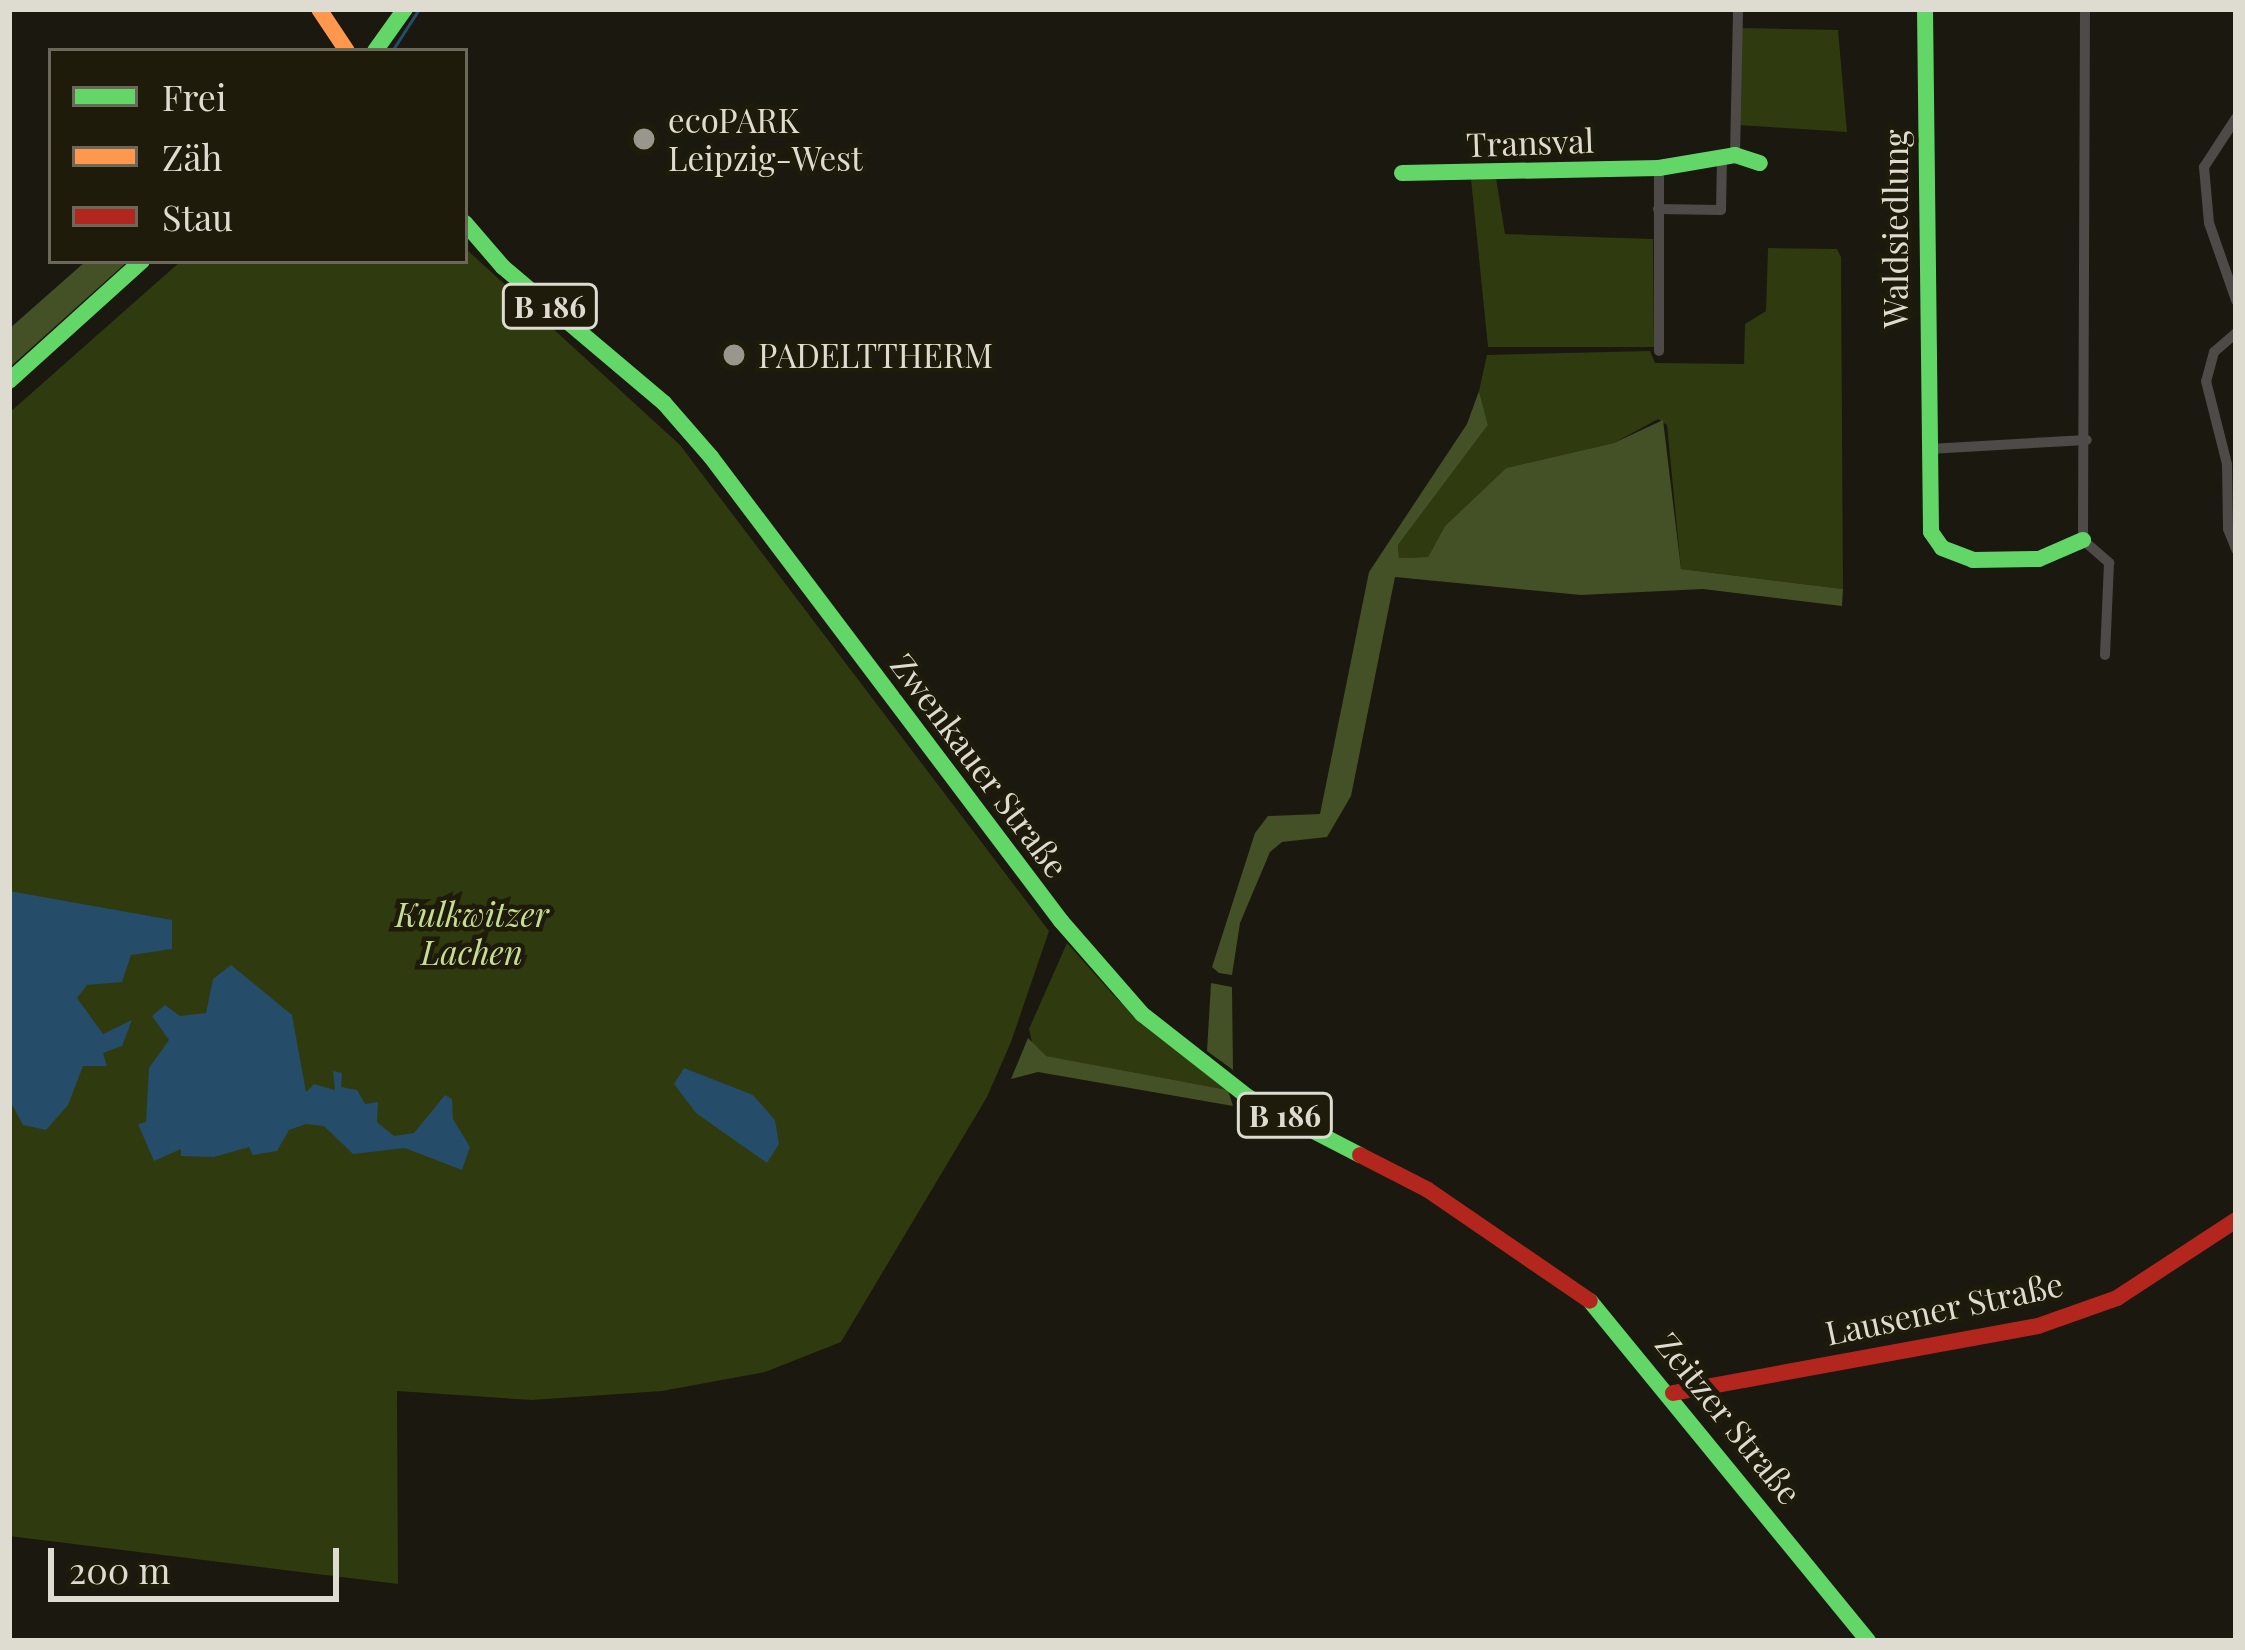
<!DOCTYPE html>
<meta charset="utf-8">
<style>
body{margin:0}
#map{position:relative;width:2245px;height:1650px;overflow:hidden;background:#1a180f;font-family:"Playfair Display",serif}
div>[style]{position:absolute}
.green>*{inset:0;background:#2f3a0f}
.forest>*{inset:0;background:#445025}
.water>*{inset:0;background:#254c69}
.stream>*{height:3px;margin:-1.5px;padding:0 1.5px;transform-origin:1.5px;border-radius:1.5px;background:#254c69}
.street>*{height:10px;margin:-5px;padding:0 5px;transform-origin:5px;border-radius:5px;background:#4d4a47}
.fast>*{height:16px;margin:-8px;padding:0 8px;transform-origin:8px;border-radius:8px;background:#63d668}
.slow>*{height:16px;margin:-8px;padding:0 8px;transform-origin:8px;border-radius:8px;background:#ff974d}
.jam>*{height:16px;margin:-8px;padding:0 8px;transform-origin:8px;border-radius:8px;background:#b3261e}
.dots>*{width:33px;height:33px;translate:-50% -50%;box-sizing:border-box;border:6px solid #1f1b0a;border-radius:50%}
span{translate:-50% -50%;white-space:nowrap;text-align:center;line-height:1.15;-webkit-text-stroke:9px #1f1b0a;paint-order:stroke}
.shield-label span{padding:3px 9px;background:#1f1b0a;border:3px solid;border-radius:9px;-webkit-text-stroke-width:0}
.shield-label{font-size:30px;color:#dedcd1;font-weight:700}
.poi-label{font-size:33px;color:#dedcd1}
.left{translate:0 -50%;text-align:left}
.street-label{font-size:33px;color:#dedcd1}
.park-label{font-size:33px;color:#c6de92;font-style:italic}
.frame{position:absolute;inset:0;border:12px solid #dedcd1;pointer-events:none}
.legend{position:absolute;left:48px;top:48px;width:420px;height:216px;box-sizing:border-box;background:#1f1b0a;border:3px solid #6b685a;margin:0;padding:15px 21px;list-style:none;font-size:36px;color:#dedcd1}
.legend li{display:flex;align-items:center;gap:24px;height:60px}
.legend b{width:60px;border:3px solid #6b685a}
.scale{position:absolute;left:48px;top:1548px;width:291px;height:54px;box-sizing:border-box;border:6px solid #dedcd1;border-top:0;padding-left:15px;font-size:36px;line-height:42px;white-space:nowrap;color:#dedcd1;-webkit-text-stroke:9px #1f1b0a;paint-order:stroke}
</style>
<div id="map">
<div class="green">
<i style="clip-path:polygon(1741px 28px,1838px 30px,1847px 132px,1739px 125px)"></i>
<i style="clip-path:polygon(1496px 178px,1505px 234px,1653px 239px,1654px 347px,1488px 347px,1471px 179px)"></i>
<i style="clip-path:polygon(465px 248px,680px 445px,1049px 931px,1011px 1042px,987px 1097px,841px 1342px,765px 1372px,662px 1391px,532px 1400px,397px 1391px,398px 1584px,9px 1536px,9px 413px,181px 261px,465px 261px)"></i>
<i style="clip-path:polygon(1768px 248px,1837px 249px,1841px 257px,1843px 589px,1681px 569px,1667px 425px,1658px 419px,1614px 443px,1506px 468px,1445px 526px,1428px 557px,1399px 558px,1398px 545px,1488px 425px,1479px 391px,1487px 355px,1650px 351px,1655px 363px,1744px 364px,1745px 324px,1766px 311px)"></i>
<i style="clip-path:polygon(1067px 943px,1117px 999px,1228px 1090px,1045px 1056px,1033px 1047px,1029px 1029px)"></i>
</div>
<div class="forest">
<i style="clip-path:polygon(86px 261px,128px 261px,9px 368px,9px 329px)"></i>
<i style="clip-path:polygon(1479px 391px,1488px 425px,1398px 545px,1399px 558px,1428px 557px,1445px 526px,1506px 468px,1614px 443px,1663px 420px,1681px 569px,1843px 589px,1842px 606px,1703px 589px,1581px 595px,1395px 577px,1351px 796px,1327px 837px,1282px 842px,1270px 852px,1240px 923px,1232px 975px,1219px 973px,1212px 967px,1255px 833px,1268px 816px,1320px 814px,1369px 572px,1467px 424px)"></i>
<i style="clip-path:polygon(1211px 983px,1232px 987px,1233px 1070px,1207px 1051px)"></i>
<i style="clip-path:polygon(1028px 1038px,1046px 1056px,1228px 1090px,1233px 1106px,1038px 1072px,1011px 1079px)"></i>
</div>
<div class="water">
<i style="clip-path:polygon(9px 891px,172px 920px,172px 949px,131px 955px,122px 982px,87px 985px,77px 998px,103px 1034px,132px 1020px,122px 1046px,103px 1053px,107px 1066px,83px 1066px,68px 1105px,46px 1130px,23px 1125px,9px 1099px)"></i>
<i style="clip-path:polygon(231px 965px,292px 1015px,306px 1092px,314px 1084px,335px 1090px,333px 1071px,342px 1073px,341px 1087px,357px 1090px,365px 1104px,378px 1102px,377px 1122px,394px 1136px,414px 1133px,445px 1095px,452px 1099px,453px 1119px,470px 1147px,462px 1170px,405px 1148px,353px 1154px,324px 1126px,306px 1124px,289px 1130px,277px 1151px,253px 1155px,249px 1147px,214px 1157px,181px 1156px,181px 1149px,154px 1161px,138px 1124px,146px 1122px,149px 1068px,169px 1040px,152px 1016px,165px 1005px,180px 1016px,206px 1013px,213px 979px)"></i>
<i style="clip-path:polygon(684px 1068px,753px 1095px,775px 1120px,779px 1144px,767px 1163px,696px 1113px,674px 1084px)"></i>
</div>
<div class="stream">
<i style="left:392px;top:51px;width:50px;rotate:-57.3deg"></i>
</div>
<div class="street">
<i style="left:2085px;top:9px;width:531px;rotate:90.22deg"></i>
<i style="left:2083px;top:540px;width:35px;rotate:41deg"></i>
<i style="left:2109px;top:563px;width:92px;rotate:92.5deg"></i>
<i style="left:2236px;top:118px;width:59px;rotate:123.1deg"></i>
<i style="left:2204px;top:167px;width:56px;rotate:84.9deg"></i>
<i style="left:2209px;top:223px;width:82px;rotate:70.7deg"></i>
<i style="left:1735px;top:155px;width:146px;rotate:-88.8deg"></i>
<i style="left:1658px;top:209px;width:63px;rotate:0.9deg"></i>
<i style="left:1721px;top:210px;width:52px;rotate:-88.9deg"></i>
<i style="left:2236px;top:333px;width:29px;rotate:139deg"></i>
<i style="left:2214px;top:352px;width:30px;rotate:105deg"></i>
<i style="left:2206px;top:381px;width:86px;rotate:75.8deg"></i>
<i style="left:2227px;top:464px;width:65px;rotate:89.1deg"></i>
<i style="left:2228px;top:529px;width:22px;rotate:68deg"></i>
<i style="left:1659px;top:351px;width:183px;rotate:-90deg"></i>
<i style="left:1929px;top:449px;width:158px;rotate:-3.3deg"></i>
</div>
<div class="fast">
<i style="left:1925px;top:9px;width:523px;rotate:89.34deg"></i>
<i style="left:1931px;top:532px;width:19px;rotate:55deg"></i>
<i style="left:1942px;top:548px;width:33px;rotate:21deg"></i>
<i style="left:1973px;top:560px;width:66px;rotate:-0.9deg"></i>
<i style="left:2039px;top:559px;width:48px;rotate:-23.4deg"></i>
<i style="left:375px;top:51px;width:52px;rotate:-54.5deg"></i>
<i style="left:1402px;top:173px;width:257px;rotate:-1.1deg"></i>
<i style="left:1659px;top:168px;width:77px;rotate:-9.7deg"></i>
<i style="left:1735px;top:155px;width:26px;rotate:18deg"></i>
<i style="left:465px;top:223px;width:58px;rotate:49.2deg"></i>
<i style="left:503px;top:267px;width:211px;rotate:40.2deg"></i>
<i style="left:664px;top:403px;width:72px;rotate:49deg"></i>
<i style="left:711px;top:457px;width:581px;rotate:52.97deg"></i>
<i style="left:1061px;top:921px;width:123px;rotate:48.9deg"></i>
<i style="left:1142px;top:1014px;width:135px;rotate:38.1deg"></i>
<i style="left:1248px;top:1097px;width:126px;rotate:27.4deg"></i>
<i style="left:9px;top:381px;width:179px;rotate:-42.1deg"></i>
<i style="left:1590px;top:1301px;width:439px;rotate:50.7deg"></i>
</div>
<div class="slow">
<i style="left:319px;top:9px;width:50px;rotate:56.3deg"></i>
</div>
<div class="jam">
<i style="left:1360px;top:1155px;width:76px;rotate:27.2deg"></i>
<i style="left:1428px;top:1190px;width:196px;rotate:34.4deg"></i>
<i style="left:1673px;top:1393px;width:371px;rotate:-10.4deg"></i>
<i style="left:2038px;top:1326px;width:84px;rotate:-19.5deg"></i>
<i style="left:2117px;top:1298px;width:142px;rotate:-33.2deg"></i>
</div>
<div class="dots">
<i style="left:644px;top:139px;background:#99978d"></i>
<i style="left:734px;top:355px;background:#99978d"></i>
</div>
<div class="shield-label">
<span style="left:550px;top:306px">B 186</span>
<span style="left:1285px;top:1115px">B 186</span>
</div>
<div class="poi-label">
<span class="left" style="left:668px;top:139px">ecoPARK<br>Leipzig-West</span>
<span class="left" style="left:758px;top:355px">PADELTTHERM</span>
</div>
<div class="street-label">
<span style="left:1530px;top:142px;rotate:-2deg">Transval</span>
<span style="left:1895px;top:229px;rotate:-90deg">Waldsiedlung</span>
<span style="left:980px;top:765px;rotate:53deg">Zwenkauer Straße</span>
<span style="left:1944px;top:1308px;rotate:-12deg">Lausener Straße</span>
<span style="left:1729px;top:1418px;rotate:51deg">Zeitzer Straße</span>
</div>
<div class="park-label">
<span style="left:472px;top:933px">Kulkwitzer<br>Lachen</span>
</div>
<div class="frame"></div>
<ul class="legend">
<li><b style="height:15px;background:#63d668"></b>Frei</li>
<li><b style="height:15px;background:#ff974d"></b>Zäh</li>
<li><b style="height:15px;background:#b3261e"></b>Stau</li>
</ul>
<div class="scale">200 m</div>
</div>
